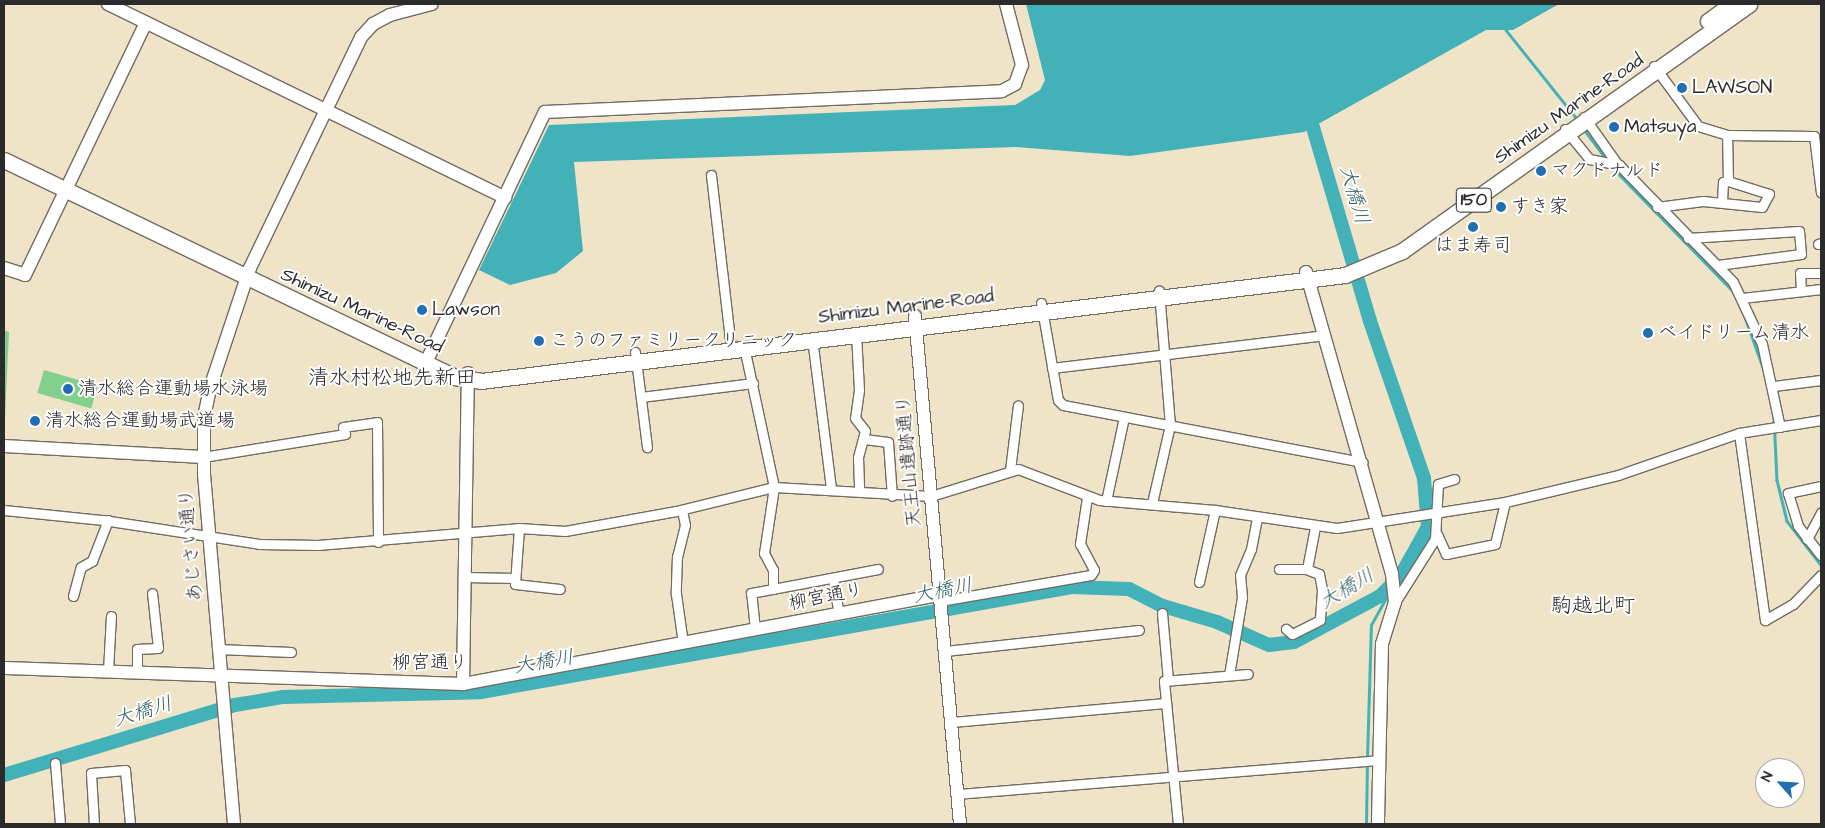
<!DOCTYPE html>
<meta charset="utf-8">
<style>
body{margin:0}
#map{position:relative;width:1825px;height:828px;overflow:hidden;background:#efe4c8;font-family:"Architects Daughter","Klee One",sans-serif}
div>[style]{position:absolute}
.green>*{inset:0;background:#83cf8d;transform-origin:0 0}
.water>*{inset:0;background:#42b2b8}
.stream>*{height:2.5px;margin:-1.25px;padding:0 1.25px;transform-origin:1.25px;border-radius:1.25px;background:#42b2b8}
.river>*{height:14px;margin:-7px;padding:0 7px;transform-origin:7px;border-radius:7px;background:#42b2b8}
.roads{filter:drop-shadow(1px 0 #706c62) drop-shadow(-1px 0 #706c62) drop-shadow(0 1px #706c62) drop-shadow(0 -1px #706c62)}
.street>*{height:9px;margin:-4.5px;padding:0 4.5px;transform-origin:4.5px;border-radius:4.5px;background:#fff}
.secondary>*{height:12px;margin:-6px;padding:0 6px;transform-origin:6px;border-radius:6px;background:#fff}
.highway>*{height:15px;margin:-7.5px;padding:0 7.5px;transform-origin:7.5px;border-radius:7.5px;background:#fff}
.dots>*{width:14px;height:14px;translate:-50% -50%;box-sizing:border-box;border:2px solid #fff;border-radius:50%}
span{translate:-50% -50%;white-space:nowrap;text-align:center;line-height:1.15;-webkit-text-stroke:4px #fff;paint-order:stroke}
.shield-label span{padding:1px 4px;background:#fff;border:1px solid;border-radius:4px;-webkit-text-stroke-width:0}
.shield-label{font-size:18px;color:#2b2b2b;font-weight:700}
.poi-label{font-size:19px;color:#2b2b2b}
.left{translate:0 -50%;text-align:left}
.street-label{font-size:19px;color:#2b2b2b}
.water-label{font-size:20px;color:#346163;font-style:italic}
.quarter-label{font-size:21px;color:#2b2b2b}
.frame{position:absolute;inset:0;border:5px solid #2b2b2b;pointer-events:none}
.north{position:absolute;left:1755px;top:758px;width:50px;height:50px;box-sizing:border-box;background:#fff;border:1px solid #aaa;border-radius:50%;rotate:296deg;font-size:14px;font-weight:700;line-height:20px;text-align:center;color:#2b2b2b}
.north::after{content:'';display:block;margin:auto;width:18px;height:22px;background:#1f6fb2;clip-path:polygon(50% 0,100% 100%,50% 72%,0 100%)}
</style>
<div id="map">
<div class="green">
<i style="clip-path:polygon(4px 330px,9px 332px,4px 439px)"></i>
<i style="left:44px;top:370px;width:56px;height:24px;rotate:16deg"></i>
</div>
<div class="water">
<i style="clip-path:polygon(1026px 4px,1559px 4px,1513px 30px,1486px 30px,1304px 132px,1130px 156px,1016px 147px,574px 162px,583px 251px,556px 273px,510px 285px,479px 270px,549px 125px,1015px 105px,1040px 90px,1045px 80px)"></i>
</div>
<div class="stream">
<i style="left:1506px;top:30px;width:114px;rotate:51.4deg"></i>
<i style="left:1583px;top:128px;width:40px;rotate:53deg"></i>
<i style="left:1611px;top:166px;width:175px;rotate:45.7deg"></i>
<i style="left:1745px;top:317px;width:56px;rotate:70.3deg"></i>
<i style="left:1774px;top:417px;width:63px;rotate:87.3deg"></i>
<i style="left:1777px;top:480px;width:42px;rotate:76.3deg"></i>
<i style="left:1787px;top:521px;width:56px;rotate:52.3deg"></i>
<i style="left:1367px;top:758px;width:133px;rotate:-88.3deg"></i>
<i style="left:1371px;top:625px;width:37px;rotate:-61deg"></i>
<i style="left:1366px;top:824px;width:61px;rotate:-89.1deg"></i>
</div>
<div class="river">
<i style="left:4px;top:775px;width:241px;rotate:-16.9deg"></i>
<i style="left:235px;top:705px;width:49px;rotate:-9.5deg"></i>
<i style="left:283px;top:697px;width:198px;rotate:-1.4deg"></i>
<i style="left:481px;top:692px;width:600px;rotate:-10.07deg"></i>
<i style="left:1072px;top:587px;width:57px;rotate:2deg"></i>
<i style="left:1129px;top:589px;width:38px;rotate:27deg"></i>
<i style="left:1163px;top:606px;width:56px;rotate:16.5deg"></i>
<i style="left:1217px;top:622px;width:57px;rotate:23.9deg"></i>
<i style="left:1269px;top:645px;width:25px;rotate:-7deg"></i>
<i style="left:1294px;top:642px;width:98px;rotate:-28.1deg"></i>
<i style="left:1380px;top:596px;width:28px;rotate:-44deg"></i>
<i style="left:1400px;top:577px;width:57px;rotate:-60.8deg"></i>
<i style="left:1428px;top:527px;width:49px;rotate:-94.7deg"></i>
<i style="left:1424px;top:478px;width:166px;rotate:-109deg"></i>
<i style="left:1370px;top:321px;width:202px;rotate:-106.4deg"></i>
</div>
<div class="roads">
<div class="street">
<i style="left:1654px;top:66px;width:74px;rotate:53.7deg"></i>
<i style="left:1698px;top:126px;width:30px;rotate:17deg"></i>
<i style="left:1584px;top:117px;width:59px;rotate:54.7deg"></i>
<i style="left:1565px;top:129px;width:38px;rotate:51deg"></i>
<i style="left:1589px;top:159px;width:31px;rotate:11deg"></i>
<i style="left:1619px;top:165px;width:163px;rotate:45.7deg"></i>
<i style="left:1733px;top:282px;width:68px;rotate:64.9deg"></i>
<i style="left:1762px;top:344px;width:85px;rotate:77.8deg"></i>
<i style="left:711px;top:175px;width:166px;rotate:83.4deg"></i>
<i style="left:1722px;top:201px;width:19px;rotate:-87deg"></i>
<i style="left:1723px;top:182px;width:5px;rotate:-11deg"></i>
<i style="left:1657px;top:207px;width:46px;rotate:-7.4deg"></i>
<i style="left:1703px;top:201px;width:59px;rotate:5.8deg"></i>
<i style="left:1762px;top:207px;width:15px;rotate:-62deg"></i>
<i style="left:1769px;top:194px;width:43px;rotate:-162.4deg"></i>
<i style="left:1728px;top:181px;width:46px;rotate:-91.2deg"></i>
<i style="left:1727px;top:135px;width:87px;rotate:0.7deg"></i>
<i style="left:1814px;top:136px;width:57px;rotate:83deg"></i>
<i style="left:1688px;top:238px;width:111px;rotate:-3.6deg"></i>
<i style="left:1799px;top:231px;width:23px;rotate:85deg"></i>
<i style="left:1801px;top:254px;width:84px;rotate:172.5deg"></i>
<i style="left:1818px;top:244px;width:3px;rotate:-18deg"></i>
<i style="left:1801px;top:291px;width:18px;rotate:-93deg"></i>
<i style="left:1800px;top:273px;width:21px"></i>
<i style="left:1742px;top:298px;width:80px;rotate:-6.5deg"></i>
<i style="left:1041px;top:303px;width:98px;rotate:80.1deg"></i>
<i style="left:1058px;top:400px;width:7px;rotate:45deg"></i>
<i style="left:1063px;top:405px;width:305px;rotate:10.8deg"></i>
<i style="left:856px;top:333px;width:57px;rotate:87deg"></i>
<i style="left:859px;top:390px;width:28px;rotate:98deg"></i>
<i style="left:855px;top:418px;width:16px;rotate:52deg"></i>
<i style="left:865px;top:431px;width:27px;rotate:105deg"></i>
<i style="left:858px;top:457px;width:34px;rotate:88deg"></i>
<i style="left:812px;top:338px;width:151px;rotate:82.8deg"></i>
<i style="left:744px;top:347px;width:143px;rotate:77.9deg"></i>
<i style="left:774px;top:487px;width:67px;rotate:98.6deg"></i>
<i style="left:764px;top:553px;width:19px;rotate:62deg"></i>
<i style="left:773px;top:570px;width:19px;rotate:90deg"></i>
<i style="left:635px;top:352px;width:96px;rotate:82.8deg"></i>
<i style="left:1052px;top:368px;width:273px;rotate:-6.9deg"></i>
<i style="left:1774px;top:386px;width:47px;rotate:-7.3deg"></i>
<i style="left:641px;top:397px;width:113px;rotate:-7.1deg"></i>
<i style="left:1739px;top:433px;width:189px;rotate:82.1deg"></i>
<i style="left:1765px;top:620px;width:32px;rotate:-30deg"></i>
<i style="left:1793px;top:604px;width:40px;rotate:-46deg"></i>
<i style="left:864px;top:439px;width:24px;rotate:7deg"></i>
<i style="left:888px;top:442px;width:54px;rotate:85.8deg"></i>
<i style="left:203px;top:457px;width:144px;rotate:-9.2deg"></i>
<i style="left:345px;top:434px;width:7px;rotate:-106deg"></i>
<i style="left:343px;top:427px;width:34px;rotate:-8deg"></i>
<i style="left:377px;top:422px;width:120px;rotate:89.5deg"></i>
<i style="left:1010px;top:470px;width:65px;rotate:-83deg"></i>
<i style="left:1821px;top:486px;width:34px;rotate:168deg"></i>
<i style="left:1788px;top:493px;width:34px;rotate:73deg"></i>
<i style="left:1798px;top:526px;width:37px;rotate:52deg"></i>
<i style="left:1106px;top:501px;width:86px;rotate:-77.9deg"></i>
<i style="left:1152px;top:503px;width:80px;rotate:-77deg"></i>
<i style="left:1170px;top:425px;width:135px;rotate:-94.7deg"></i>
<i style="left:4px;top:510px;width:100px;rotate:5.8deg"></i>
<i style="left:103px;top:520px;width:158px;rotate:8.7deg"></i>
<i style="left:259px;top:544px;width:59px;rotate:1deg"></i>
<i style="left:318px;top:545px;width:202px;rotate:-4.8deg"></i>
<i style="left:519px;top:528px;width:46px;rotate:3.7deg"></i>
<i style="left:565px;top:531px;width:113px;rotate:-10.2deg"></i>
<i style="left:676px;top:511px;width:101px;rotate:-13.8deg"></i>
<i style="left:774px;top:487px;width:157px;rotate:3.3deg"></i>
<i style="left:931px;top:496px;width:91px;rotate:-17.2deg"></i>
<i style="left:1018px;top:469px;width:87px;rotate:20.9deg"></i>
<i style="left:1099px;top:500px;width:116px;rotate:4.9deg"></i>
<i style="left:1215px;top:510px;width:123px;rotate:8.4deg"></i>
<i style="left:1337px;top:528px;width:170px;rotate:-8.8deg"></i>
<i style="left:1505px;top:502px;width:116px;rotate:-13.4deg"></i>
<i style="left:1618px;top:475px;width:128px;rotate:-19.1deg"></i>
<i style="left:1739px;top:433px;width:83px;rotate:-9deg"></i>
<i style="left:682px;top:510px;width:15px;rotate:79deg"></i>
<i style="left:685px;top:525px;width:32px;rotate:104deg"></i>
<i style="left:677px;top:556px;width:38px;rotate:92deg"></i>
<i style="left:676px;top:594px;width:49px;rotate:81.9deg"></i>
<i style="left:519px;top:528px;width:56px;rotate:94.1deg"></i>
<i style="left:515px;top:584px;width:45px;rotate:6.3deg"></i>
<i style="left:1437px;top:534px;width:22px;rotate:66deg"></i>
<i style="left:1446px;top:554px;width:50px;rotate:-11.5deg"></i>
<i style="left:1495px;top:544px;width:43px;rotate:-76.6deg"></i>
<i style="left:1807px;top:539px;width:30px;rotate:-62deg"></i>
<i style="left:1279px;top:569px;width:27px"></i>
<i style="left:1306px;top:569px;width:14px;rotate:21deg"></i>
<i style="left:1319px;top:574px;width:16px;rotate:79deg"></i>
<i style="left:1322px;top:590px;width:30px;rotate:94deg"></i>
<i style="left:1320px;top:620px;width:31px;rotate:153deg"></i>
<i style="left:1292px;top:634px;width:8px;rotate:-140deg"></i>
<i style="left:1307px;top:569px;width:43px;rotate:-79.2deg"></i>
<i style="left:465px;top:577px;width:50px;rotate:1.1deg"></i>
<i style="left:833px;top:578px;width:36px;rotate:81deg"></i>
<i style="left:1199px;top:582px;width:74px;rotate:-77.5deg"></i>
<i style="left:73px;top:596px;width:30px;rotate:-75deg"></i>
<i style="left:81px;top:567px;width:13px;rotate:-29deg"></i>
<i style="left:92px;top:561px;width:44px;rotate:-68.7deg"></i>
<i style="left:940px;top:601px;width:153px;rotate:-9.8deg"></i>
<i style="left:1091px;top:575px;width:6px;rotate:-59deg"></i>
<i style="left:1094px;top:570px;width:30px;rotate:-118deg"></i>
<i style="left:1080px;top:544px;width:48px;rotate:-81.5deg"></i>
<i style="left:1395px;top:602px;width:75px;rotate:-57.6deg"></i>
<i style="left:1435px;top:539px;width:55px;rotate:-86.9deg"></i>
<i style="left:1438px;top:484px;width:17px;rotate:-17deg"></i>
<i style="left:1162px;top:613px;width:67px;rotate:84.9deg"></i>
<i style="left:755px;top:629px;width:36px;rotate:-96deg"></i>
<i style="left:751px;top:593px;width:129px;rotate:-10.7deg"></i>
<i style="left:218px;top:649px;width:73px;rotate:2.4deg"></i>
<i style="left:945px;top:651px;width:195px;rotate:-6.2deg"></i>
<i style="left:108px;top:671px;width:55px;rotate:-86.9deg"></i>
<i style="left:137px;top:672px;width:23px;rotate:-90deg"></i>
<i style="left:137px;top:649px;width:21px;rotate:-3deg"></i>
<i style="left:158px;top:648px;width:55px;rotate:-96.2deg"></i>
<i style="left:1229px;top:675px;width:79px;rotate:-80.5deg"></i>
<i style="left:1242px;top:597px;width:22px;rotate:-95deg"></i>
<i style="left:1240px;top:575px;width:28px;rotate:-67deg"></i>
<i style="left:1251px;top:549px;width:33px;rotate:-79deg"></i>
<i style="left:951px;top:722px;width:216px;rotate:-5.1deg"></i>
<i style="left:55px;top:763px;width:61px;rotate:85.3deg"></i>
<i style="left:957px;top:794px;width:424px;rotate:-4.6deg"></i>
<i style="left:94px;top:824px;width:51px;rotate:-93.4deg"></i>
<i style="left:91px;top:773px;width:34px;rotate:-5deg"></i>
<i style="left:125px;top:770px;width:54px;rotate:84.7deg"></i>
<i style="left:1178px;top:824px;width:144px;rotate:-95.6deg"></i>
<i style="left:1164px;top:681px;width:84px;rotate:-4.8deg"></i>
</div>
<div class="secondary">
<i style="left:108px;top:4px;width:442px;rotate:26deg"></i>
<i style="left:4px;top:268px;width:22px;rotate:18deg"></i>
<i style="left:25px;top:275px;width:280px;rotate:-64.4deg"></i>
<i style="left:1306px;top:272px;width:314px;rotate:74.1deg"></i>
<i style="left:1392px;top:574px;width:28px;rotate:84deg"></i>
<i style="left:1395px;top:602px;width:44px;rotate:107.2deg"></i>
<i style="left:1382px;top:644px;width:180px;rotate:91.3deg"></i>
<i style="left:915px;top:316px;width:510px;rotate:84.94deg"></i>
<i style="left:429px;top:356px;width:270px;rotate:-64.6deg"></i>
<i style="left:545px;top:112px;width:457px;rotate:-2.6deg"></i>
<i style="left:1002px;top:91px;width:15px;rotate:-28deg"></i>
<i style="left:1015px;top:84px;width:20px;rotate:-70deg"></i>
<i style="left:1022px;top:65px;width:63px;rotate:-104.7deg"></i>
<i style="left:4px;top:446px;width:199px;rotate:3.2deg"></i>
<i style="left:4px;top:668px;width:459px;rotate:2deg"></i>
<i style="left:463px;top:684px;width:484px;rotate:-10.6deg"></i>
<i style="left:463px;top:684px;width:311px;rotate:-89.1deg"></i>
<i style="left:234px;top:824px;width:350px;rotate:-94.9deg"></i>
<i style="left:204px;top:475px;width:58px;rotate:-90deg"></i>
<i style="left:204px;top:417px;width:33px;rotate:-78deg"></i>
<i style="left:211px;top:385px;width:123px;rotate:-71.6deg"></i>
<i style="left:250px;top:268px;width:256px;rotate:-64.3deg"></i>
<i style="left:361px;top:37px;width:18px;rotate:-47deg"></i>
<i style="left:373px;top:24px;width:19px;rotate:-28deg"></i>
<i style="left:390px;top:15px;width:43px;rotate:-14.7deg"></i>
</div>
<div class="highway">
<i style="left:1708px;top:21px;width:29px;rotate:-36deg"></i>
<i style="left:4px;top:160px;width:500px;rotate:25.7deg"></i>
<i style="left:454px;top:377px;width:27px;rotate:8deg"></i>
<i style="left:481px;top:381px;width:870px;rotate:-6.99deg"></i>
<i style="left:1345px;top:275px;width:62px;rotate:-22.8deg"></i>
<i style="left:1402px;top:251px;width:426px;rotate:-35.4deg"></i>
</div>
</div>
<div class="dots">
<i style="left:1682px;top:88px;background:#1f6fb2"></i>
<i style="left:1614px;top:127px;background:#1f6fb2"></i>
<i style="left:1541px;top:171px;background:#1f6fb2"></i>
<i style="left:1501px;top:207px;background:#1f6fb2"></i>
<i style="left:1473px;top:227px;background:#1f6fb2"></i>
<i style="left:422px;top:310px;background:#1f6fb2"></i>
<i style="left:1648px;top:333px;background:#1f6fb2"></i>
<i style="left:539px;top:341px;background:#1f6fb2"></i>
<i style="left:68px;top:389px;background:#1f6fb2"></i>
<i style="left:35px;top:421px;background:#1f6fb2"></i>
</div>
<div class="shield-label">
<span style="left:1474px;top:200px">150</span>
</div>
<div class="poi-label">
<span class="left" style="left:1692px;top:88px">LAWSON</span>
<span class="left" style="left:1624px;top:127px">Matsuya</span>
<span class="left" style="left:1551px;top:171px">マクドナルド</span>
<span class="left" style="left:1511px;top:207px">すき家</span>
<span style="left:1473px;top:246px">はま寿司</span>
<span class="left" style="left:432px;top:310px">Lawson</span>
<span class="left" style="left:1658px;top:333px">ベイドリーム清水</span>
<span class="left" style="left:550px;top:341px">こうのファミリークリニック</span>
<span class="left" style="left:78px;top:389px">清水総合運動場水泳場</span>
<span class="left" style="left:45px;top:421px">清水総合運動場武道場</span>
</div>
<div class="street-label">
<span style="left:1569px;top:109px;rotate:-35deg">Shimizu Marine-Road</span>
<span style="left:906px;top:307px;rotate:-7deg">Shimizu Marine-Road</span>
<span style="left:362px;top:311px;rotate:25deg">Shimizu Marine-Road</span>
<span style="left:909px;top:461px;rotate:-95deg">天王山遺跡通り</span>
<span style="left:191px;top:545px;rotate:-95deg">あじさい通り</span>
<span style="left:826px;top:597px;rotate:-11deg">柳宮通り</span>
<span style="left:430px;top:663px">柳宮通り</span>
</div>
<div class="water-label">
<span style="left:1354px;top:195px;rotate:74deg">大橋川</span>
<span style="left:1347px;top:589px;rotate:-31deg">大橋川</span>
<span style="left:943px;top:591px;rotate:-11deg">大橋川</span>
<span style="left:544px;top:662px;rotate:-9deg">大橋川</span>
<span style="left:143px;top:712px;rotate:-17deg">大橋川</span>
</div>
<div class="quarter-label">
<span style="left:392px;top:378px">清水村松地先新田</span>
<span style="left:1593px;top:606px">駒越北町</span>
</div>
<div class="frame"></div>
<div class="north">N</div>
</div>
